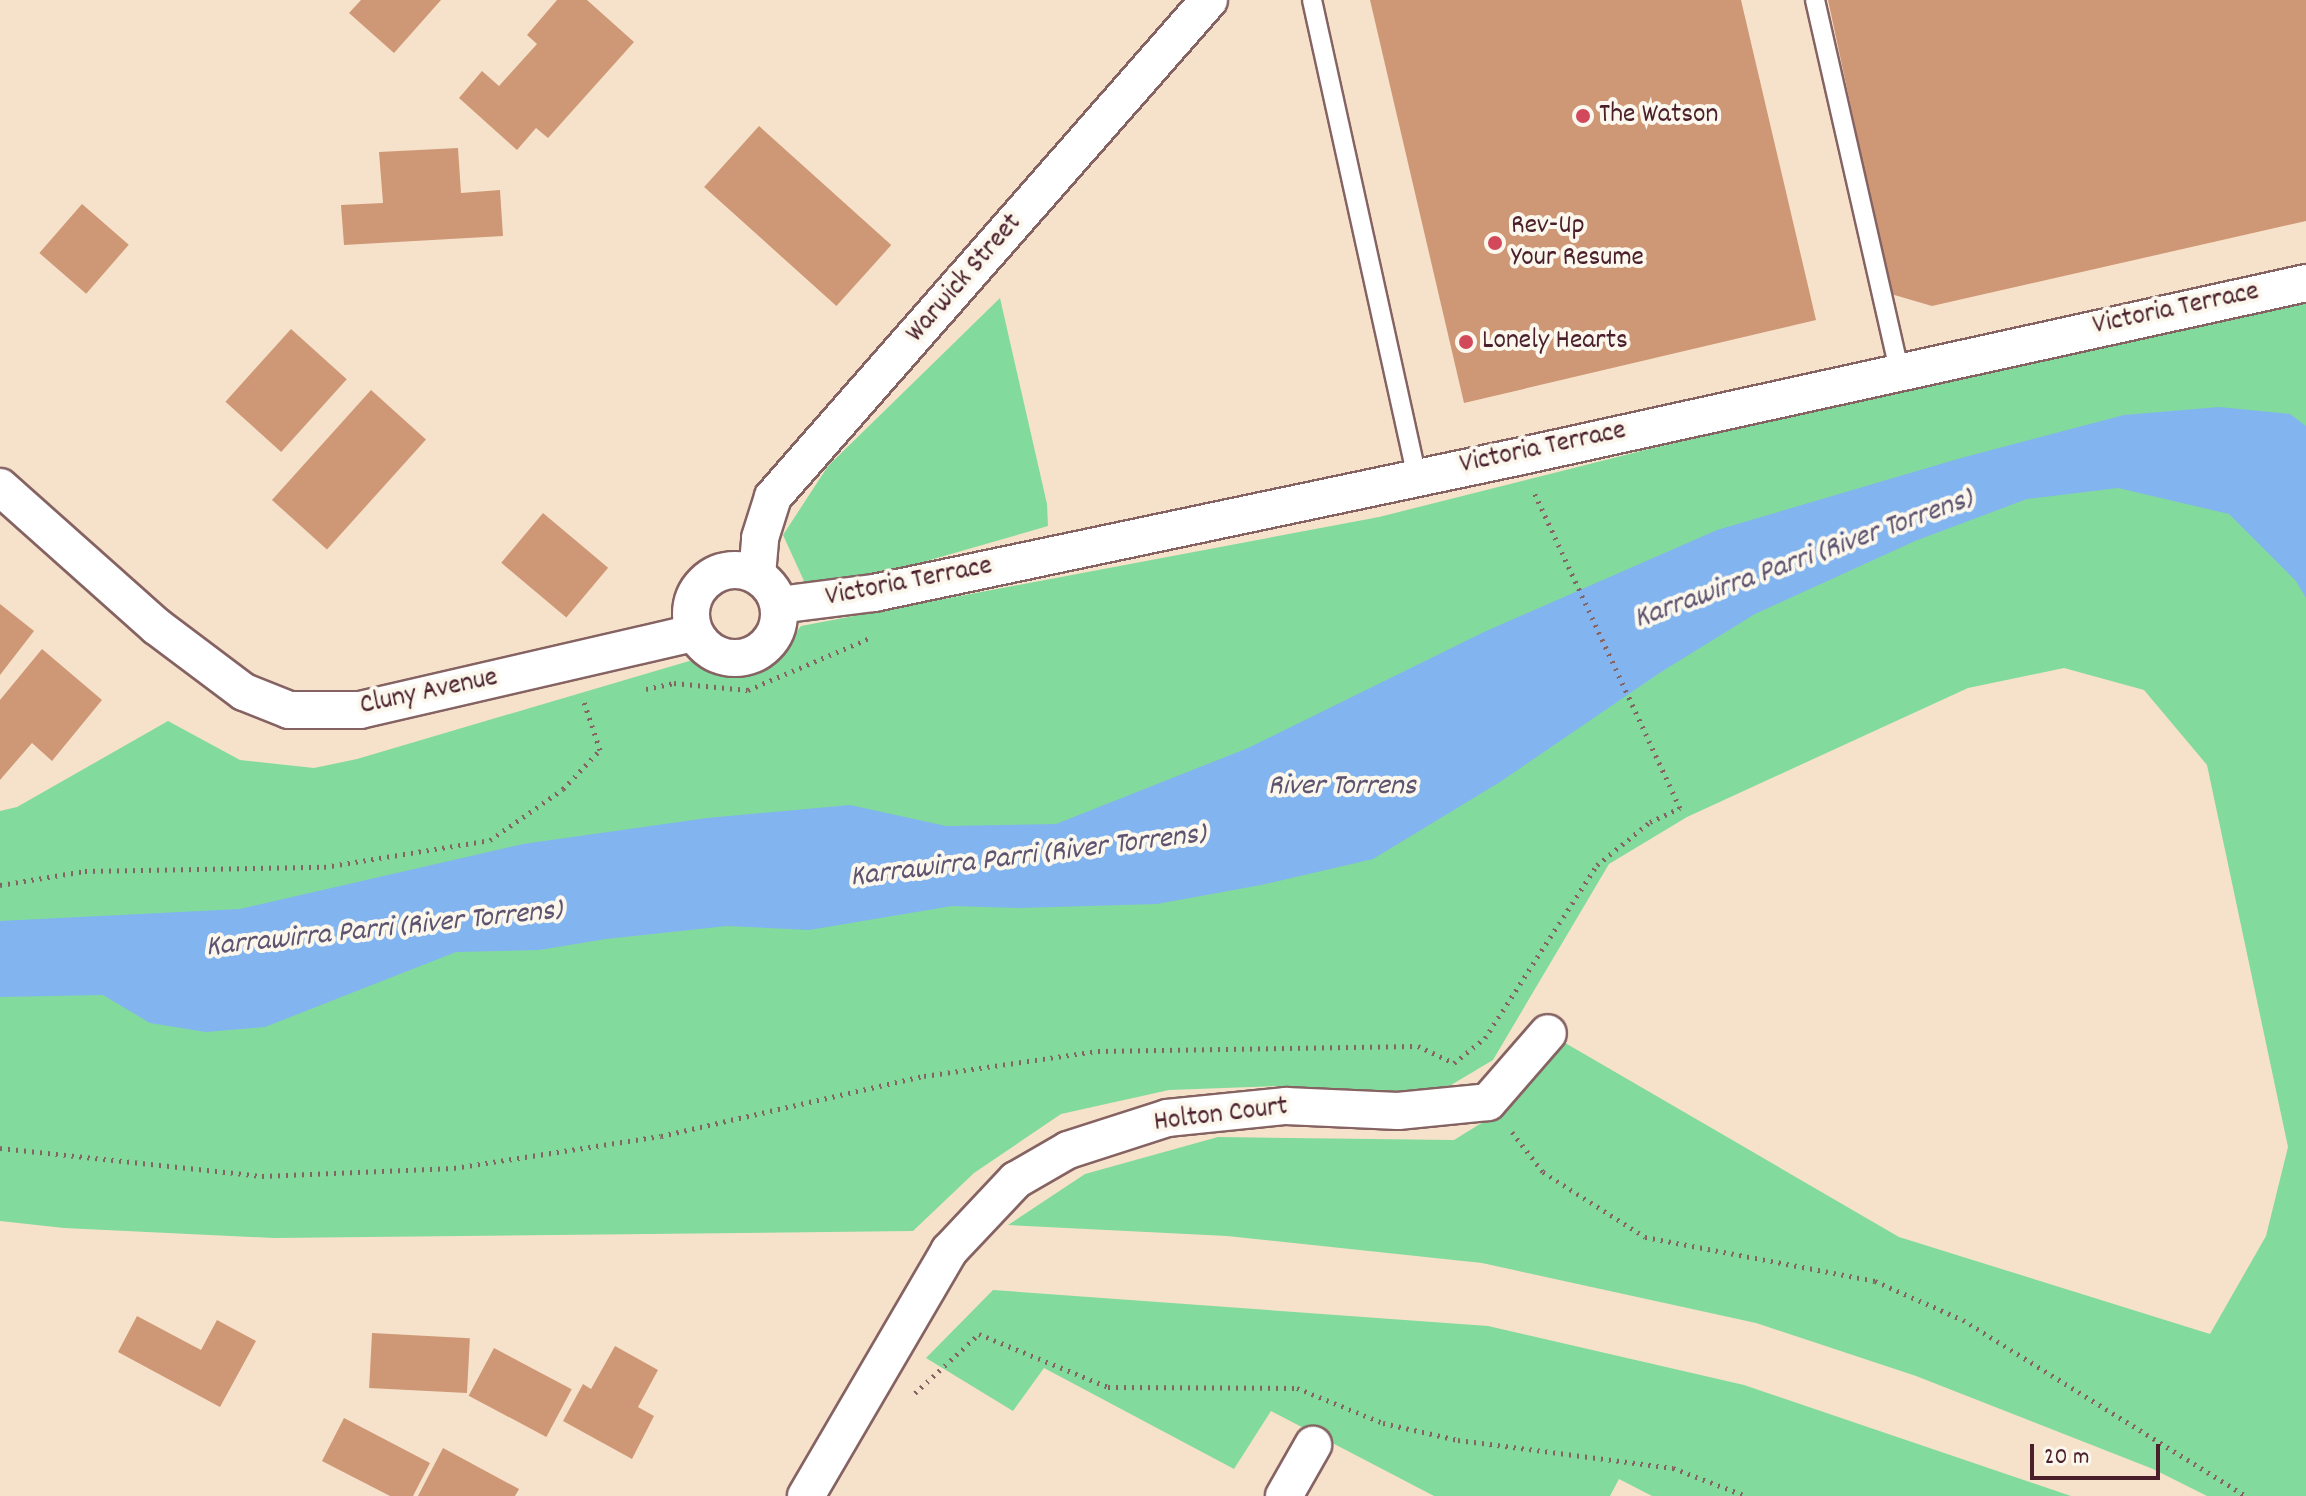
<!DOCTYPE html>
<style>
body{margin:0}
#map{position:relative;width:2306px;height:1496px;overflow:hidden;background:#f6e2ca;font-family:Dekko,sans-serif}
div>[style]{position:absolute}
.green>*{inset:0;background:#83da9d}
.water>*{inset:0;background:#82b4ef}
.building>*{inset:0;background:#ce9876;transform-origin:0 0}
.path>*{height:5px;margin-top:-2.5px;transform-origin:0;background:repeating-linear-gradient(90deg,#866363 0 2px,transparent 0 8px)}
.roads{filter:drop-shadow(2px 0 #866363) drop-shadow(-2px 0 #866363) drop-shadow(0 2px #866363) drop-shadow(0 -2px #866363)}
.lane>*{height:18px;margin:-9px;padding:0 9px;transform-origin:9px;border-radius:9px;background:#fff}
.street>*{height:36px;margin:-18px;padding:0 18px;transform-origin:18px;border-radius:18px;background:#fff}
.street>.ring{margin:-18px;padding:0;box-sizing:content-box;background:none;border:36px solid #fff;border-radius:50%}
.dots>*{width:22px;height:22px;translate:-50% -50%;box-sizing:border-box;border:4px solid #fbf7ec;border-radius:50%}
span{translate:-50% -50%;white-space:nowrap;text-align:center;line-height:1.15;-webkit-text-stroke:8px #fbf7ec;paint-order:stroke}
.poi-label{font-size:28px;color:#4a1f2b}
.left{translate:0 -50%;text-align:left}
.street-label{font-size:28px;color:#4a1f2b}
.water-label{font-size:30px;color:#5e5370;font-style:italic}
.scale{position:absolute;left:2030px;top:1444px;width:130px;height:36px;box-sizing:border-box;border:4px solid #4a1f2b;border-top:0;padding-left:10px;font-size:24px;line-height:28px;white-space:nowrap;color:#4a1f2b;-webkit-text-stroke:6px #fbf7ec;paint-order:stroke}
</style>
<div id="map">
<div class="green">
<i style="clip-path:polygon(1000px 298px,1047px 504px,1048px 526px,836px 587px,804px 581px,783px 535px,828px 466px)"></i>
<i style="clip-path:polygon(2306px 303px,2306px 1496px,2207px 1496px,2153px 1469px,1916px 1376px,1756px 1323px,1482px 1263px,1227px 1236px,1008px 1225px,1085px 1174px,1218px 1137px,1454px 1140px,1514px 1103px,1548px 1033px,1899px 1237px,2210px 1334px,2266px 1236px,2288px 1147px,2207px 765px,2144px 690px,2064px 668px,1968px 688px,1687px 817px,1609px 864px,1493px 1060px,1451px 1085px,1417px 1092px,1277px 1086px,1169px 1090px,1061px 1114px,974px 1173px,913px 1231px,274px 1238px,64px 1228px,0 1221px,0 811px,17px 807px,168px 721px,240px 760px,314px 768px,357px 759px,696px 659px,732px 667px,760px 667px,779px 655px,801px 626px,1379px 517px,1649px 449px,2214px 319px)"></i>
<i style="clip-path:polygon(993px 1290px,1488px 1326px,1744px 1385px,2071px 1496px,1652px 1496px,1619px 1479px,1610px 1496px,1434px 1496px,1271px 1411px,1234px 1469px,1044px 1368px,1013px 1411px,926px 1358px)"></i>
</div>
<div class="water">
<i style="clip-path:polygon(2219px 407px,2290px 414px,2306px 426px,2306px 598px,2296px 581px,2229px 514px,2118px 488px,2027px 499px,1915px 541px,1755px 614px,1661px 672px,1500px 782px,1373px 859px,1261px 885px,1157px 904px,1020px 908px,952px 906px,809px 930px,727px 926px,606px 939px,539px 950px,456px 952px,265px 1027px,206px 1032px,150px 1023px,103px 995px,0 997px,0 921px,240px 909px,523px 844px,707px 818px,850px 805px,946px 826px,1056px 824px,1248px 748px,1484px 632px,1717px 530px,1961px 458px,2124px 415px)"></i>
</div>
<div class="building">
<i style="clip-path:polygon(361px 0,441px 0,394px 53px,349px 13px)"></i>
<i style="clip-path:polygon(557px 0,587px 0,634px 42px,548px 138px,536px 128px,517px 150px,459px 98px,482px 71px,499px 86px,537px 44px,527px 35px)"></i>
<i style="clip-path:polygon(1370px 0,1741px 0,1816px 320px,1464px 403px)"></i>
<i style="clip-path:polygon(1828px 0,2306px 0,2306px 221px,1932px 306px,1891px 294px)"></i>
<i style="left:759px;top:126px;width:178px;height:82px;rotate:42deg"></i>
<i style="clip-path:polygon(458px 148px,461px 193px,500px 190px,503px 236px,344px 245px,341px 205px,383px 203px,379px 152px)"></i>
<i style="left:82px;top:204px;width:62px;height:65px;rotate:41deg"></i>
<i style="left:291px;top:329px;width:75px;height:98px;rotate:42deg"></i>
<i style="left:371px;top:390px;width:74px;height:148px;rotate:42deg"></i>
<i style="left:543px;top:513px;width:85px;height:65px;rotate:40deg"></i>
<i style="clip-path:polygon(0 604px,34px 631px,0 675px)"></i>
<i style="clip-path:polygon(42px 649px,102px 700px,52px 761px,32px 743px,0 780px,0 700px)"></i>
<i style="clip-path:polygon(137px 1316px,201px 1350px,217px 1320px,256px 1341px,220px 1407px,118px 1352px)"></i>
<i style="left:372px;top:1333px;width:98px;height:55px;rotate:3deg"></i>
<i style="clip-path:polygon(615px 1346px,658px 1370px,638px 1407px,654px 1416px,632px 1459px,563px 1421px,583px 1384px,591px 1389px)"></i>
<i style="left:494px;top:1348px;width:88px;height:54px;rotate:28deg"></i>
<i style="clip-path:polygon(344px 1418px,430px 1463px,413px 1496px,390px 1496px,322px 1461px)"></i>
<i style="clip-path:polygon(443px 1448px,519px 1489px,515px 1496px,418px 1496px)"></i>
</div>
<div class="path">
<i style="left:646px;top:689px;width:29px;rotate:-12deg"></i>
<i style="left:674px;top:683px;width:74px;rotate:5.4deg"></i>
<i style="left:748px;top:690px;width:135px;rotate:-23.1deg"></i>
<i style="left:0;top:885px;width:86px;rotate:-9.4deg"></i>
<i style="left:85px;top:871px;width:239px;rotate:-1deg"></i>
<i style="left:324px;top:867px;width:168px;rotate:-9.2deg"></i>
<i style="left:490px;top:840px;width:89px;rotate:-34.9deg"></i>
<i style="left:563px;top:789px;width:54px;rotate:-46.5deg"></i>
<i style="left:600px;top:750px;width:51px;rotate:-108.4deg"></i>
<i style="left:1454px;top:1063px;width:40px;rotate:-39deg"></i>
<i style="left:1485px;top:1038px;width:206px;rotate:-57.1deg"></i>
<i style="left:1597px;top:865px;width:68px;rotate:-39.1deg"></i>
<i style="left:1650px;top:822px;width:33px;rotate:-25deg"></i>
<i style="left:1680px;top:808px;width:348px;rotate:-114.8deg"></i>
<i style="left:1512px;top:1132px;width:51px;rotate:52.2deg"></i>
<i style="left:1543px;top:1172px;width:121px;rotate:32.5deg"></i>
<i style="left:1645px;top:1237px;width:234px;rotate:10.8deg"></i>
<i style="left:1875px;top:1281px;width:96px;rotate:23.9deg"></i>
<i style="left:1963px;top:1320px;width:333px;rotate:31.9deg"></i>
<i style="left:0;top:1148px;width:263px;rotate:6.1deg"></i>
<i style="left:262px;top:1176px;width:192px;rotate:-2.4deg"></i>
<i style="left:454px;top:1168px;width:209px;rotate:-8.8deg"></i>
<i style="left:661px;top:1136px;width:270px;rotate:-12.9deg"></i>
<i style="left:924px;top:1076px;width:176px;rotate:-8.2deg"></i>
<i style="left:1098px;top:1051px;width:320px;rotate:-0.9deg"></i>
<i style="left:1418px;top:1046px;width:40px;rotate:25deg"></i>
<i style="left:915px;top:1393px;width:87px;rotate:-42.7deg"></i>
<i style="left:979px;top:1334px;width:139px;rotate:22.3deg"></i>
<i style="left:1108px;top:1387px;width:189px;rotate:0.3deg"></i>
<i style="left:1297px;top:1388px;width:93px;rotate:22.1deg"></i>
<i style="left:1383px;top:1423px;width:77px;rotate:12.8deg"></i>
<i style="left:1458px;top:1440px;width:217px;rotate:7.4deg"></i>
<i style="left:1673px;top:1468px;width:78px;rotate:21deg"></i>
</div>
<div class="roads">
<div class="lane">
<i style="left:1312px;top:0;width:487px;rotate:77.6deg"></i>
<i style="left:1815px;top:0;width:379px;rotate:77.2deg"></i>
</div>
<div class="street">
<i style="left:0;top:487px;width:209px;rotate:41.7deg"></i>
<i style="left:156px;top:626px;width:110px;rotate:36.9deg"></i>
<i style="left:244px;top:692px;width:48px;rotate:21.8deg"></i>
<i style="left:289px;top:710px;width:71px"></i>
<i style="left:360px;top:710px;width:342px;rotate:-13deg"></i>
<i class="ring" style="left:691px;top:570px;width:52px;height:52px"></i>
<i style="left:757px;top:575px;width:37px;rotate:-85deg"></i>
<i style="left:760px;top:538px;width:43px;rotate:-72.4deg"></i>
<i style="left:773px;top:497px;width:661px;rotate:-48.74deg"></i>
<i style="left:779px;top:605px;width:96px;rotate:-7.2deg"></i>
<i style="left:874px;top:593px;width:662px;rotate:-11.94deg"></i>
<i style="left:1522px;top:456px;width:803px;rotate:-12.44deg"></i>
<i style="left:806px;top:1496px;width:284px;rotate:-59.7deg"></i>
<i style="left:949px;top:1251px;width:98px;rotate:-46.7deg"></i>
<i style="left:1016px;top:1180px;width:60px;rotate:-30deg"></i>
<i style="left:1068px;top:1150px;width:104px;rotate:-17.9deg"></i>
<i style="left:1167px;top:1118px;width:120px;rotate:-5.8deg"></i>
<i style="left:1286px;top:1106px;width:112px;rotate:2.6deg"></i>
<i style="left:1398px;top:1111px;width:90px;rotate:-5.7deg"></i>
<i style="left:1488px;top:1102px;width:91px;rotate:-49deg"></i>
<i style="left:1284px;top:1496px;width:59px;rotate:-60.4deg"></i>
</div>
</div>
<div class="dots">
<i style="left:1583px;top:116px;background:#d1495b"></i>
<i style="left:1495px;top:243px;background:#d1495b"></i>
<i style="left:1466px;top:342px;background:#d1495b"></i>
</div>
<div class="poi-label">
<span class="left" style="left:1599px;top:116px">The Watson</span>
<span class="left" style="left:1511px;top:243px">Rev-Up<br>Your Resume</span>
<span class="left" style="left:1482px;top:342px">Lonely Hearts</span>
</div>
<div class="street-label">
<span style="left:965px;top:279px;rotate:-49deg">Warwick Street</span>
<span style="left:2176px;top:310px;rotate:-12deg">Victoria Terrace</span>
<span style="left:1543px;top:449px;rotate:-12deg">Victoria Terrace</span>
<span style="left:909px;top:583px;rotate:-11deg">Victoria Terrace</span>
<span style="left:429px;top:693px;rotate:-12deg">Cluny Avenue</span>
<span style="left:1221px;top:1116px;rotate:-7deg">Holton Court</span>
</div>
<div class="water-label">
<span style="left:1804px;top:561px;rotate:-20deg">Karrawirra Parri (River Torrens)</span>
<span style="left:1342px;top:788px">River Torrens</span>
<span style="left:1028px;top:858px;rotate:-7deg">Karrawirra Parri (River Torrens)</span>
<span style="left:384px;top:931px;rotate:-6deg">Karrawirra Parri (River Torrens)</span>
</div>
<div class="scale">20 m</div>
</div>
